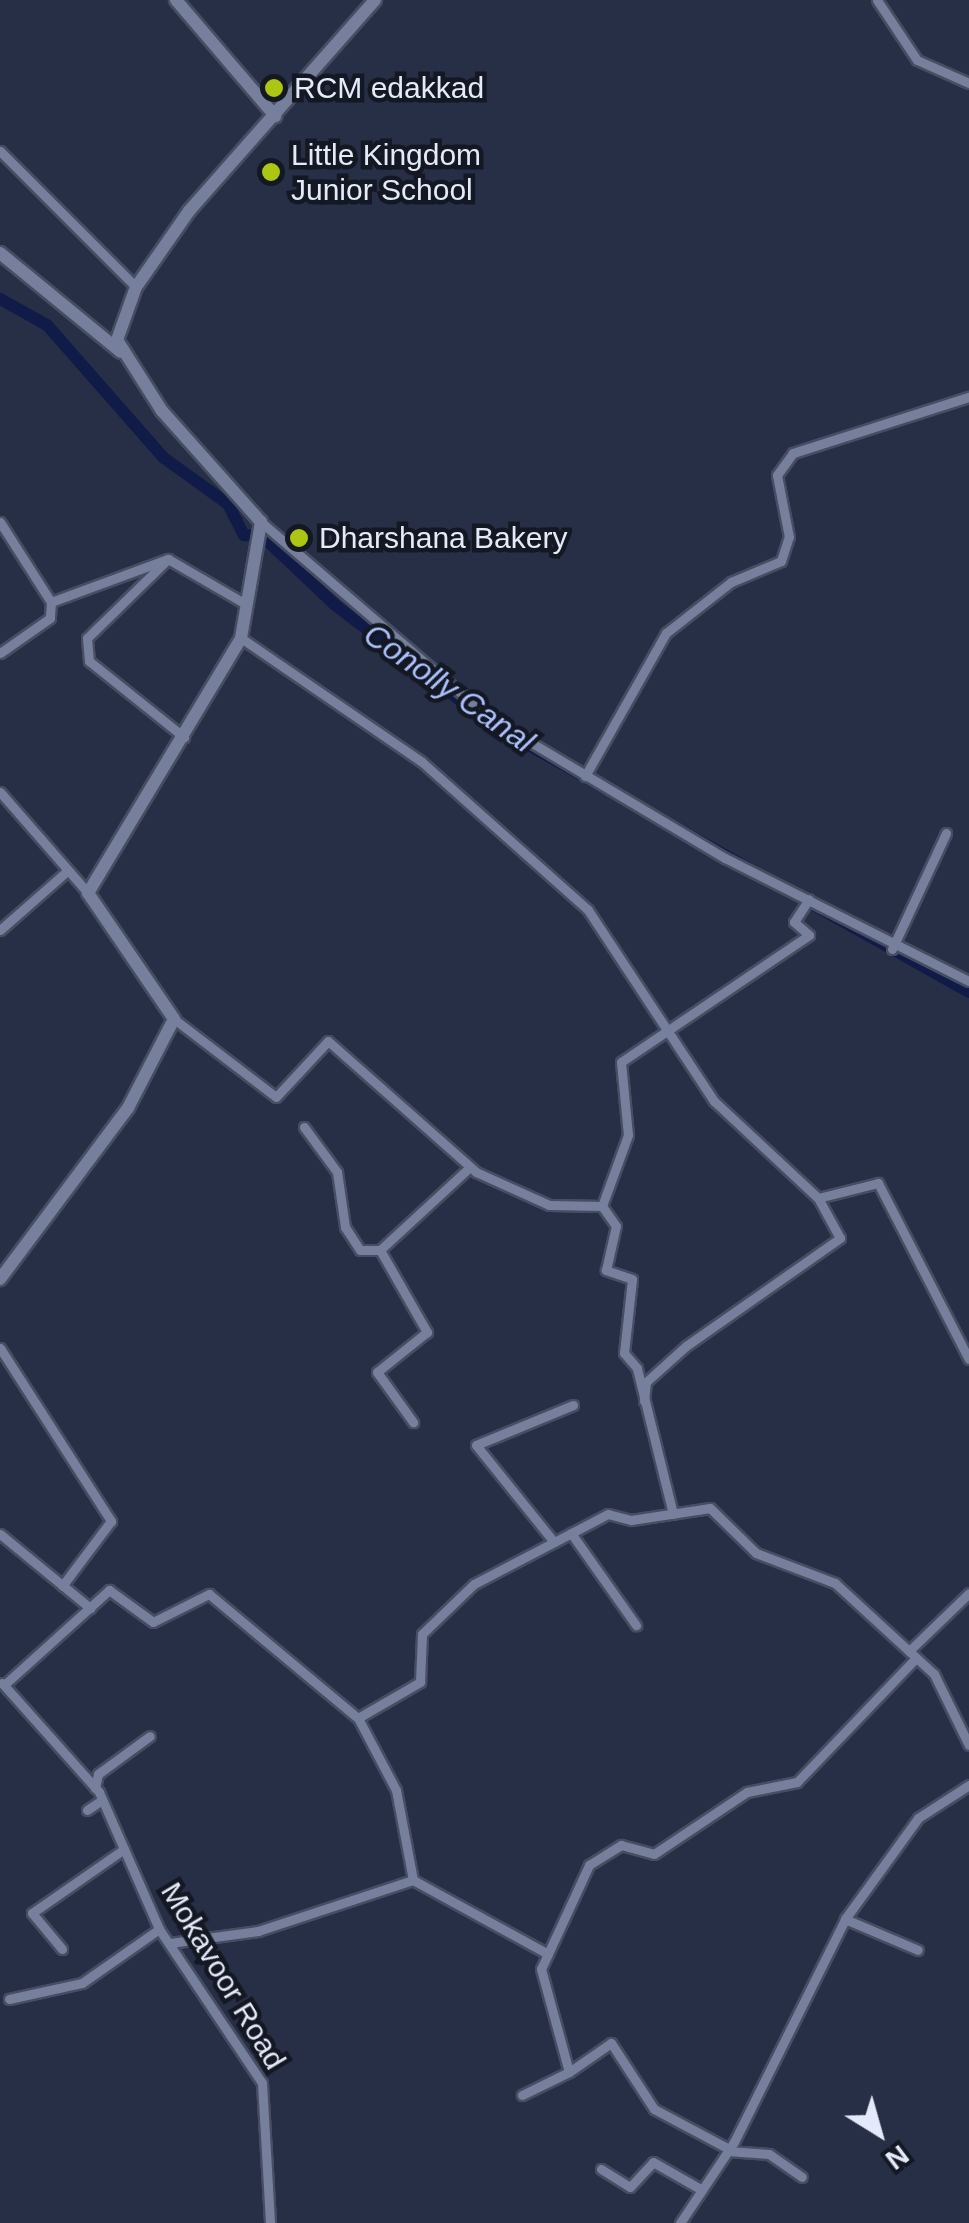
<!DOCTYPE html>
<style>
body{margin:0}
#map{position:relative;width:969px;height:2223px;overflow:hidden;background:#272f47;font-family:Arial,sans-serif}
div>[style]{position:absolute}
.canal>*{height:12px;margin:-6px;padding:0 6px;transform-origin:6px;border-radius:6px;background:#111b47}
.roads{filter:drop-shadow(2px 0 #474d62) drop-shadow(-2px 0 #474d62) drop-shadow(0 2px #474d62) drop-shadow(0 -2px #474d62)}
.minor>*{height:9px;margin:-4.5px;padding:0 4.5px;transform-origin:4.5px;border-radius:4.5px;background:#76809d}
.secondary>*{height:12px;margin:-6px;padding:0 6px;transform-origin:6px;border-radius:6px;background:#76809d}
.dots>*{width:28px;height:28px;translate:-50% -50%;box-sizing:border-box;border:5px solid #141823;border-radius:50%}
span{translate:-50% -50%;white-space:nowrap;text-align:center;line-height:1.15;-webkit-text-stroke:9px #141823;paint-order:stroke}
.poi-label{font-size:30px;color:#e4eafa}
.left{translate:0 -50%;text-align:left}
.street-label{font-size:30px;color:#e4eafa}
.water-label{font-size:32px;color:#acc1ff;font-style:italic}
.north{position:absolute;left:829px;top:2083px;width:100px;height:100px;-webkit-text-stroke:8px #141823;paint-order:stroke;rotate:143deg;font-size:28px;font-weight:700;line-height:40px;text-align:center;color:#e4eafa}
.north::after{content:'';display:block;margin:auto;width:35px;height:45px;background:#e4eafa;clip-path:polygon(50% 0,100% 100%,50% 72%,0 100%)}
</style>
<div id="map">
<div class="canal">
<i style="left:0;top:299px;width:54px;rotate:29deg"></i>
<i style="left:47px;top:325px;width:177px;rotate:48.7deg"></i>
<i style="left:164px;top:458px;width:79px;rotate:35.7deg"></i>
<i style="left:228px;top:504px;width:35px;rotate:63deg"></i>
<i style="left:244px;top:535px;width:18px;rotate:3deg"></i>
<i style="left:262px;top:536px;width:100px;rotate:43.4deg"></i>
<i style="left:335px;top:605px;width:196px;rotate:37.3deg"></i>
<i style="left:491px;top:724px;width:548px;rotate:29.28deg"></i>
</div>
<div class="roads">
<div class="minor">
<i style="left:877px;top:0;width:72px;rotate:56.3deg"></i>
<i style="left:917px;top:60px;width:57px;rotate:23.9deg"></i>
<i style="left:0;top:151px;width:192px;rotate:45deg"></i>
<i style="left:0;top:522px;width:95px;rotate:57.5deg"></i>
<i style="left:51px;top:602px;width:16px;rotate:94deg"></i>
<i style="left:50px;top:618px;width:61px;rotate:145deg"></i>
<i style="left:261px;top:522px;width:301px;rotate:40.6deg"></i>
<i style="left:490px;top:718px;width:274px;rotate:30.8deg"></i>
<i style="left:725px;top:858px;width:273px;rotate:26.8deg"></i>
<i style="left:168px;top:559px;width:113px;rotate:135.7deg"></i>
<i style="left:87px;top:638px;width:23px;rotate:85deg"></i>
<i style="left:89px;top:661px;width:122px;rotate:38.7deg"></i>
<i style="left:51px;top:602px;width:125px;rotate:-20.2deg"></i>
<i style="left:168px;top:559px;width:88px;rotate:30.1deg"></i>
<i style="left:241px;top:638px;width:219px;rotate:34.4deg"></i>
<i style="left:422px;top:762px;width:222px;rotate:41.7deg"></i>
<i style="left:588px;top:910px;width:229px;rotate:56.6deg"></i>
<i style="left:714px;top:1101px;width:142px;rotate:43deg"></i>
<i style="left:818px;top:1198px;width:62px;rotate:-14deg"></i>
<i style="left:878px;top:1183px;width:198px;rotate:62.7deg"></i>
<i style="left:585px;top:776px;width:164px;rotate:-60.5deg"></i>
<i style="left:666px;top:633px;width:83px;rotate:-38.1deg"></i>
<i style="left:731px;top:582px;width:54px;rotate:-22.8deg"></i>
<i style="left:781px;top:561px;width:25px;rotate:-72deg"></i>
<i style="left:789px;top:537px;width:63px;rotate:-101deg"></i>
<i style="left:777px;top:475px;width:27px;rotate:-54deg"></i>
<i style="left:793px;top:453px;width:185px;rotate:-17.7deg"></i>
<i style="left:0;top:792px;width:134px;rotate:48.9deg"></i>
<i style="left:0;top:930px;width:88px;rotate:-41.3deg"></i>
<i style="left:892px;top:949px;width:128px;rotate:-65deg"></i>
<i style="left:174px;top:1019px;width:128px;rotate:37.4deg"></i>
<i style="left:276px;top:1097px;width:76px;rotate:-47.1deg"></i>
<i style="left:328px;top:1041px;width:198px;rotate:41.5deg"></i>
<i style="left:476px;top:1172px;width:80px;rotate:24.3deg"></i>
<i style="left:549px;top:1205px;width:53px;rotate:1.1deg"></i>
<i style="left:304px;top:1127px;width:56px;rotate:53.7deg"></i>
<i style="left:337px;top:1172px;width:56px;rotate:81.7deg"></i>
<i style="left:345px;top:1227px;width:27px;rotate:57deg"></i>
<i style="left:360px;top:1250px;width:20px"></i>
<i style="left:380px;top:1250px;width:122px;rotate:-42.7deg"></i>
<i style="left:380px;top:1250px;width:95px;rotate:60.2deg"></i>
<i style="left:427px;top:1332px;width:64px;rotate:141.3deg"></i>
<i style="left:377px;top:1372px;width:62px;rotate:54.2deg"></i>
<i style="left:0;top:1348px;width:206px;rotate:57.3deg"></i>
<i style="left:111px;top:1521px;width:81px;rotate:127deg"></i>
<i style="left:644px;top:1401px;width:19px;rotate:-84deg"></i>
<i style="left:646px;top:1382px;width:54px;rotate:-42deg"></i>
<i style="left:686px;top:1346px;width:188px;rotate:-35deg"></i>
<i style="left:840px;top:1238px;width:46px;rotate:-118.8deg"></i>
<i style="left:673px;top:1514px;width:150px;rotate:-103.9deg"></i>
<i style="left:637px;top:1368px;width:20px;rotate:-131deg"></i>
<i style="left:624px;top:1353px;width:74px;rotate:-83.8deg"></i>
<i style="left:632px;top:1279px;width:28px;rotate:-161deg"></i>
<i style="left:606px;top:1270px;width:45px;rotate:-77.2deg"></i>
<i style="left:616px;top:1226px;width:24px;rotate:-125deg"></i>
<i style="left:602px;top:1206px;width:76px;rotate:-69.9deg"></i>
<i style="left:628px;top:1135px;width:73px;rotate:-95.5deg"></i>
<i style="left:621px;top:1062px;width:227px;rotate:-34deg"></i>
<i style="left:809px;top:935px;width:20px;rotate:-139deg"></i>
<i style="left:794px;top:922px;width:27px;rotate:-57deg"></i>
<i style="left:571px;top:1533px;width:113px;rotate:54.8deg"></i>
<i style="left:0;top:1534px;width:117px;rotate:39.4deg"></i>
<i style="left:554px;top:1542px;width:124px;rotate:-128.8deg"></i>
<i style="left:476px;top:1445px;width:105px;rotate:-22.4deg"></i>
<i style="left:909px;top:1651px;width:83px;rotate:-44deg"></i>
<i style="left:2px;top:1683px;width:146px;rotate:48.3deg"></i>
<i style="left:99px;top:1792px;width:150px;rotate:66.3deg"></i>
<i style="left:159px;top:1929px;width:185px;rotate:56.2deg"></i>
<i style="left:262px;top:2083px;width:140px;rotate:86.7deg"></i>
<i style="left:4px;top:1685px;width:142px;rotate:-42.1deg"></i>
<i style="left:109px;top:1590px;width:54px;rotate:36deg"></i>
<i style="left:153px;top:1622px;width:63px;rotate:-26.6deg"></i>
<i style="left:209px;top:1594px;width:194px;rotate:39.8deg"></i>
<i style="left:358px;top:1718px;width:72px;rotate:-30.1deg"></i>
<i style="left:420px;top:1682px;width:48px;rotate:-87.6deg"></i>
<i style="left:422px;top:1634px;width:72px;rotate:-43.9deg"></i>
<i style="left:474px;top:1584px;width:151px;rotate:-27.6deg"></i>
<i style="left:608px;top:1514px;width:24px;rotate:15deg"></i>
<i style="left:631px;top:1520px;width:80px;rotate:-8.6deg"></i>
<i style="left:710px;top:1508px;width:64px;rotate:44.4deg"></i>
<i style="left:756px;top:1553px;width:85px;rotate:20.8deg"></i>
<i style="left:835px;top:1583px;width:134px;rotate:42.6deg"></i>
<i style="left:934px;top:1674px;width:79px;rotate:63.8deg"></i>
<i style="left:358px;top:1718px;width:81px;rotate:62.2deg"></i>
<i style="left:396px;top:1790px;width:92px;rotate:79.3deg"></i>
<i style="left:95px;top:1788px;width:14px;rotate:-78deg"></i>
<i style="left:98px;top:1774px;width:64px;rotate:-36.2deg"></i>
<i style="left:87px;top:1810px;width:18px;rotate:-34deg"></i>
<i style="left:845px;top:1919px;width:79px;rotate:23deg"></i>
<i style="left:170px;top:1943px;width:89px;rotate:-7.8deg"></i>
<i style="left:258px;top:1931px;width:163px;rotate:-18.2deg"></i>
<i style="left:413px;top:1880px;width:154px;rotate:28.7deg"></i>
<i style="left:62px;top:1949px;width:47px;rotate:-129.8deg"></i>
<i style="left:32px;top:1913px;width:112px;rotate:-34.8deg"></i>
<i style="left:9px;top:1999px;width:75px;rotate:-12.4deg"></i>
<i style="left:82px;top:1983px;width:94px;rotate:-35deg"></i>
<i style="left:522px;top:2095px;width:52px;rotate:-26.1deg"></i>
<i style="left:729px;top:2149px;width:85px;rotate:-151.9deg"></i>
<i style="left:654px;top:2109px;width:79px;rotate:-123.1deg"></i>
<i style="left:611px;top:2043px;width:51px;rotate:145.4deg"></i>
<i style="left:569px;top:2072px;width:107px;rotate:-105.2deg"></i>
<i style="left:541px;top:1969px;width:115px;rotate:-65.2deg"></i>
<i style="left:589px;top:1865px;width:38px;rotate:-32deg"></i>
<i style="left:621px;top:1845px;width:34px;rotate:15deg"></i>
<i style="left:654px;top:1854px;width:112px;rotate:-33.7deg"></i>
<i style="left:747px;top:1792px;width:51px;rotate:-11.3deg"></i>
<i style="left:797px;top:1782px;width:172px;rotate:-46.2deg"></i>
<i style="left:728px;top:2151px;width:41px;rotate:4.2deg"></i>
<i style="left:769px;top:2154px;width:40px;rotate:34.9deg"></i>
<i style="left:601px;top:2169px;width:34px;rotate:32deg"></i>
<i style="left:630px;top:2187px;width:34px;rotate:-47deg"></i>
<i style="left:653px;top:2162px;width:56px;rotate:29.7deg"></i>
<i style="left:680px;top:2223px;width:97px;rotate:-56.3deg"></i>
<i style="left:734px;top:2142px;width:249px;rotate:-63.5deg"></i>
<i style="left:845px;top:1919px;width:125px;rotate:-54.1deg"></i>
<i style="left:918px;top:1818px;width:61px;rotate:-32.9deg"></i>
</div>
<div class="secondary">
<i style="left:176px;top:0;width:153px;rotate:49.5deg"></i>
<i style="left:0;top:253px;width:156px;rotate:39.3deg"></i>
<i style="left:0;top:1279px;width:214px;rotate:-53.2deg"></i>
<i style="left:128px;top:1108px;width:100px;rotate:-62.7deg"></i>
<i style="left:174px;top:1019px;width:153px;rotate:-124.3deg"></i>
<i style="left:88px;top:893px;width:297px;rotate:-59deg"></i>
<i style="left:241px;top:638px;width:118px;rotate:-80.2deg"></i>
<i style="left:261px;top:522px;width:149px;rotate:-131.7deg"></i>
<i style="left:162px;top:411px;width:84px;rotate:-122.4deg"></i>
<i style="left:117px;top:340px;width:56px;rotate:-70.3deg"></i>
<i style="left:136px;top:287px;width:93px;rotate:-55.1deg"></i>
<i style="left:189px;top:211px;width:281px;rotate:-48.6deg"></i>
</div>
</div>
<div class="dots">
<i style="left:274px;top:88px;background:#acc613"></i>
<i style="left:271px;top:172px;background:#acc613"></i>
<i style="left:299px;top:538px;background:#acc613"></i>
</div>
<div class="poi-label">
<span class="left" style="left:294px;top:88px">RCM edakkad</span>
<span class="left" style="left:291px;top:172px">Little Kingdom<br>Junior School</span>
<span class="left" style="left:319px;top:538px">Dharshana Bakery</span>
</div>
<div class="street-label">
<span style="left:223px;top:1976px;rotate:59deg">Mokavoor Road</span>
</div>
<div class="water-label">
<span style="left:449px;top:688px;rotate:35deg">Conolly Canal</span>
</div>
<div class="north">N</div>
</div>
